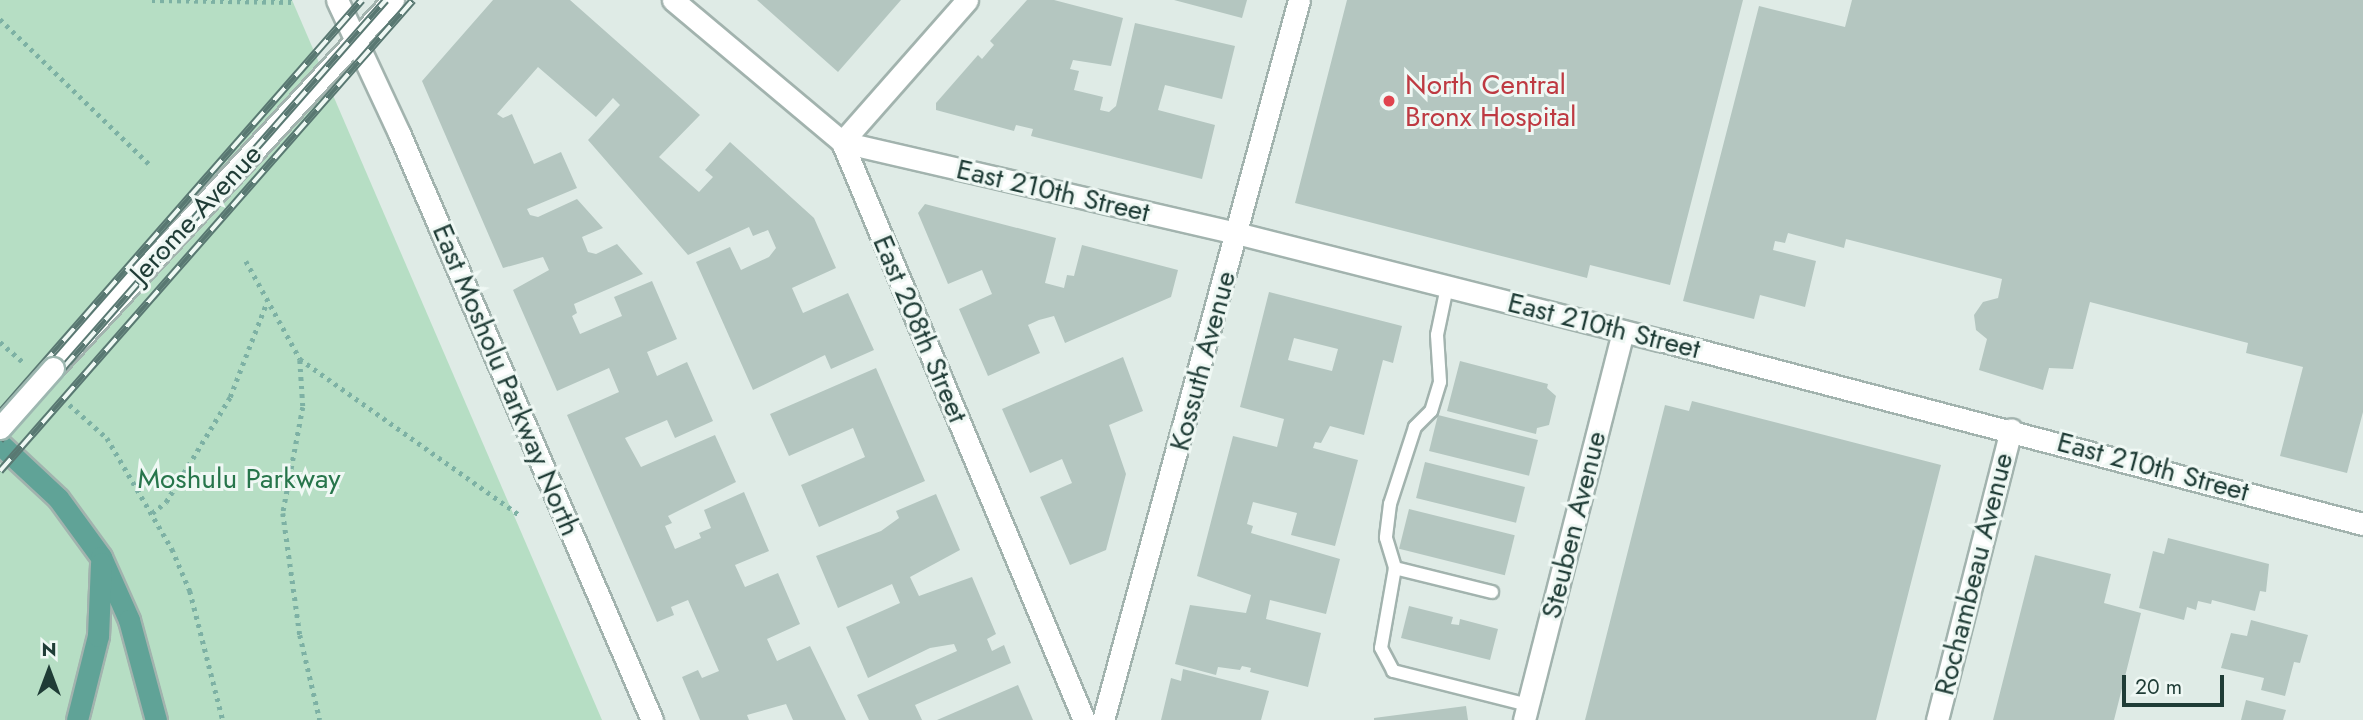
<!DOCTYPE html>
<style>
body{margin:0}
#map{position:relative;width:2363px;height:720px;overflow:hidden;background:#dfebe6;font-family:Jost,sans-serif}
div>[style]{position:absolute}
.green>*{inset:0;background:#b6dec4}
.building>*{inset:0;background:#b4c6c0;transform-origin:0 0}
.path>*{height:4.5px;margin-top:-2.25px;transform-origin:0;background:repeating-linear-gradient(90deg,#7db1a4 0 3.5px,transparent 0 8.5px)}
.roads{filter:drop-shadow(2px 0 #a2b3ae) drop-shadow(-2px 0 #a2b3ae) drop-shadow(0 2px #a2b3ae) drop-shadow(0 -2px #a2b3ae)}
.lane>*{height:12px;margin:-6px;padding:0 6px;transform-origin:6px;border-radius:6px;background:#fff}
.street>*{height:21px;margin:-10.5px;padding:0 10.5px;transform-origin:10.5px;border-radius:10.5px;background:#fff}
.secondary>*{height:21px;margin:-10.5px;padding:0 10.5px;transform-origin:10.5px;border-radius:10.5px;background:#fff}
.primary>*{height:21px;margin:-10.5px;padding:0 10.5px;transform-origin:10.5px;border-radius:10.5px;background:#60a397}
.rail>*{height:8px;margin-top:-4px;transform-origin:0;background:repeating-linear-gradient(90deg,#eff8f4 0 16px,#597872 0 32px);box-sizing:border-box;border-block:2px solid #597872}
.bridges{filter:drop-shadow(2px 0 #9db7b0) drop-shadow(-2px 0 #9db7b0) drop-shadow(0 2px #9db7b0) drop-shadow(0 -2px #9db7b0)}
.secondary-bridge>*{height:21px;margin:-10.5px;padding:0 10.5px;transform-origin:10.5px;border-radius:10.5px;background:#fff}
.dots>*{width:19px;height:19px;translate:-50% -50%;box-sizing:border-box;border:4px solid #eff8f4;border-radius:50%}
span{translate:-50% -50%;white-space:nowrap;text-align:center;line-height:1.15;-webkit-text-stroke:6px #eff8f4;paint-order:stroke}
.health-label{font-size:28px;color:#be3a42}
.left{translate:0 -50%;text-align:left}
.street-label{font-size:28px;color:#1f3c36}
.park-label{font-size:28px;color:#27754b}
.north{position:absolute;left:14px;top:636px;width:70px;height:70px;-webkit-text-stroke:5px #eff8f4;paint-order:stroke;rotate:0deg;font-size:19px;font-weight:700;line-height:28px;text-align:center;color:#1f3c36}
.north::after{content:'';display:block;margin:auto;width:24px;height:32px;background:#1f3c36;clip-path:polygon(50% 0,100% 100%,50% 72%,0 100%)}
.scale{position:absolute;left:2122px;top:675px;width:102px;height:32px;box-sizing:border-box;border:4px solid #1f3c36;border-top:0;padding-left:9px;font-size:21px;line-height:24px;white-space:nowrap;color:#1f3c36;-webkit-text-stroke:5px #eff8f4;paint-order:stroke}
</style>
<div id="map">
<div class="green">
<i style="clip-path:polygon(0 0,292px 0,602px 720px,0 720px)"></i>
</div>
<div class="building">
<i style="clip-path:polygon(493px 0,570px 0,700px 115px,659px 157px,699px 192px,713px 177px,705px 170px,730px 142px,814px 218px,836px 268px,792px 288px,803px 313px,848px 293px,874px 350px,831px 369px,825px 355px,753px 390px,696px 262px,730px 247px,741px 270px,769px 257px,776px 248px,768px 230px,753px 236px,749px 227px,688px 255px,588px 140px,620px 105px,613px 98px,596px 117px,538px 67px,497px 114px,503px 118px,512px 114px,534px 164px,561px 152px,577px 188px,527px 209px,530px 215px,538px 217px,577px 199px,603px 228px,582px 237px,588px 252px,596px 254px,617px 244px,643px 274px,574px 304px,577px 313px,572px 316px,580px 334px,622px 316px,614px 297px,652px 281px,677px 339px,647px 352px,657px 376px,687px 362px,713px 421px,675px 438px,667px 420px,625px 438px,641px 467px,715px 435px,736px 482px,668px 516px,672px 523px,665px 526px,675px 549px,701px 538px,699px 533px,711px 528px,704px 510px,744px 492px,769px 551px,735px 565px,745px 587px,778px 573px,800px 624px,767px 639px,777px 661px,810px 646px,846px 720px,793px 720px,786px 704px,747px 715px,749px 720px,700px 720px,682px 677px,698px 670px,702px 678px,719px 671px,688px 600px,671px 607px,674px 615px,657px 622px,567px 415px,619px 392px,609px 368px,557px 391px,513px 290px,549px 270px,543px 257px,503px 268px,422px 81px)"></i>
<i style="clip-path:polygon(757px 0,901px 0,838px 72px)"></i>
<i style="clip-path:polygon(1027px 0,1054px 0,1123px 18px,1111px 66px,1073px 60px,1070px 69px,1079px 71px,1074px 90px,1103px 97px,1100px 110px,1109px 112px,1116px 106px,1135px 23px,1235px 46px,1222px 99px,1165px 85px,1158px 110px,1215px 125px,1202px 179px,1031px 136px,1033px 129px,1016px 125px,1014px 131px,936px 110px,936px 103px,978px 55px,982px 59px,994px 45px,990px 41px)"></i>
<i style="clip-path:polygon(1174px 0,1247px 0,1242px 18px)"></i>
<i style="clip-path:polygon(1347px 0,1743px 0,1670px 285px,1590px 265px,1587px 278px,1295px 203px)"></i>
<i style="clip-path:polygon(1852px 0,2363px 0,2363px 412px,2347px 473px,2280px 456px,2303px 367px,2246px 353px,2248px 343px,2090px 302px,2073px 369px,2049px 368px,2043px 390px,1979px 370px,1987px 339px,1976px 330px,1974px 315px,1983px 302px,1998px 298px,2002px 279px,1846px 239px,1844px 248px,1788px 233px,1785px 243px,1775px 241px,1773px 250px,1816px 261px,1805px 307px,1760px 295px,1754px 319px,1683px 301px,1759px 6px,1845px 27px)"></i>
<i style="clip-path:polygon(925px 204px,1056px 238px,1045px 283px,1064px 288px,1067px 275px,1074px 276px,1082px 245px,1178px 270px,1171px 297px,1065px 343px,1054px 316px,1039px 320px,1028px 325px,1040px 353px,988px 376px,959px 309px,992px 294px,982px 270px,948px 284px,918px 213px)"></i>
<i style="clip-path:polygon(evenodd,1269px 292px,1402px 326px,1393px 363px,1383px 360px,1364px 435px,1330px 426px,1321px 443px,1315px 442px,1313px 448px,1358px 460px,1335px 546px,1291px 535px,1297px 513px,1253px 502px,1247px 524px,1253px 526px,1251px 533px,1340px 559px,1326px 614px,1270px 600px,1266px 619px,1321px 633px,1308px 687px,1250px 672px,1251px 668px,1242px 666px,1240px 670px,1218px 667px,1216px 675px,1175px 664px,1190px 605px,1246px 613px,1251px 595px,1197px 576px,1233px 436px,1277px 447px,1284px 419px,1240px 407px,1269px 292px,1294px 338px,1338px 349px,1332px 371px,1288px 360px,1294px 338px)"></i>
<i style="clip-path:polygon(1123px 357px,1143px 411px,1109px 425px,1126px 474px,1106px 550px,1070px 565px,1040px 497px,1072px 483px,1062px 459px,1030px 473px,1002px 409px)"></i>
<i style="clip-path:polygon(1460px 361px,1548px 384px,1547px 388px,1556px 396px,1549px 425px,1537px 428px,1536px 434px,1447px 411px)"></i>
<i style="clip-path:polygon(876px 368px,925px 481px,819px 527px,801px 485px,865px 457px,853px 428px,789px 456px,770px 414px)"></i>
<i style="clip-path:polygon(1692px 401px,1941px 465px,1876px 720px,1585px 720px,1665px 405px,1689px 411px)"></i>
<i style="left:1438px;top:415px;width:103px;height:37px;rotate:14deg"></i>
<i style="left:1425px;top:462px;width:103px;height:37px;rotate:14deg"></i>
<i style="clip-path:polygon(936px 494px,960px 550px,910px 577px,919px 596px,972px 577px,996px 634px,987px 639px,992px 651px,1004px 645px,1011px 663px,915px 705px,922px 720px,869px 720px,857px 695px,957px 651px,954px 644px,930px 648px,868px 678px,846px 627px,900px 603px,892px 584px,838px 608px,816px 556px,881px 531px,899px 518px,896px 511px)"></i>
<i style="left:1409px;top:509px;width:109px;height:41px;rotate:14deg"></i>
<i style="clip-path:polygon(2168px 538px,2269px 564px,2266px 592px,2260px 591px,2255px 611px,2212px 600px,2211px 604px,2198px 601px,2196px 610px,2187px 607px,2184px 620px,2139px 608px,2153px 551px,2164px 554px)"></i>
<i style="clip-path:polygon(2035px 555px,2111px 574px,2104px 603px,2141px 613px,2114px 720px,1993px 720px)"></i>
<i style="clip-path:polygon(1409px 606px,1453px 617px,1451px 624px,1459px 625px,1460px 619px,1498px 629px,1490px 660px,1401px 638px)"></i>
<i style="clip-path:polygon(2251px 620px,2308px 635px,2300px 663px,2294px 662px,2285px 696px,2261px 690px,2264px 678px,2221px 668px,2231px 633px,2247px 636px)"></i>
<i style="clip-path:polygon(1183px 669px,1269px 691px,1261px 720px,1161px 720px,1171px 678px,1181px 681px)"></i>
<i style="clip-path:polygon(1018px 685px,1033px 720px,937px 720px)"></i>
<i style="clip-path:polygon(2246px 700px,2286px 710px,2283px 720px,2241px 720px)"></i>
<i style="clip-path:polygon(1466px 706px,1468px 720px,1374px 720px,1374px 718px)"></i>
</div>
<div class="path">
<i style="left:152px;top:0;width:142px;rotate:0.8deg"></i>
<i style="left:0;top:19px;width:211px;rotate:44.2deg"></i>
<i style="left:246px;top:261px;width:112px;rotate:61.1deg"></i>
<i style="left:300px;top:359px;width:271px;rotate:35.4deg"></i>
<i style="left:0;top:342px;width:30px;rotate:41deg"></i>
<i style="left:300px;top:360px;width:47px;rotate:86.3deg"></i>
<i style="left:303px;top:407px;width:108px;rotate:100.7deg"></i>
<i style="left:283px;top:513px;width:123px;rotate:82.1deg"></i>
<i style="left:300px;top:635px;width:87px;rotate:76.8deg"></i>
<i style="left:63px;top:399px;width:59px;rotate:41.6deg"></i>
<i style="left:107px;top:438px;width:129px;rotate:59.6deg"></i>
<i style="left:172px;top:549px;width:46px;rotate:66.8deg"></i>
<i style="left:190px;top:591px;width:133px;rotate:75.7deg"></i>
<i style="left:152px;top:513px;width:18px;rotate:-38deg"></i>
<i style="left:166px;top:502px;width:123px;rotate:-58.6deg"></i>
<i style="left:230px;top:397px;width:100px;rotate:-68.8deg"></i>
</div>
<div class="roads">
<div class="lane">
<i style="left:1447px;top:287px;width:49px;rotate:101.8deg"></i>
<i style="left:1437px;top:335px;width:47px;rotate:86.3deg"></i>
<i style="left:1440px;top:382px;width:30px;rotate:107deg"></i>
<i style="left:1431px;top:411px;width:23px;rotate:135deg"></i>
<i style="left:1415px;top:427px;width:81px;rotate:108deg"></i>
<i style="left:1390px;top:504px;width:34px;rotate:97deg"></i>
<i style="left:1386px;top:538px;width:31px;rotate:73deg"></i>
<i style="left:1395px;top:568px;width:81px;rotate:99.9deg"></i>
<i style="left:1381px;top:648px;width:26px;rotate:62deg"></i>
<i style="left:1393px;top:671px;width:139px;rotate:14.1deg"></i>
<i style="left:1395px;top:568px;width:100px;rotate:13.9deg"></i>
</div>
<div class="street">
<i style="left:337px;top:0;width:147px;rotate:65deg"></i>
<i style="left:399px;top:133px;width:639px;rotate:66.68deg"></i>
<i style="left:673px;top:0;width:221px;rotate:40deg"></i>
<i style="left:842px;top:142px;width:627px;rotate:67.28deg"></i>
<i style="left:842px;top:142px;width:404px;rotate:13deg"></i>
<i style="left:1236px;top:233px;width:437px;rotate:14.2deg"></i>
<i style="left:1660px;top:340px;width:727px;rotate:14.67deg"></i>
<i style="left:842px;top:142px;width:189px;rotate:-48.6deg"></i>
<i style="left:1103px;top:720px;width:746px;rotate:-74.77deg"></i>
<i style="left:1524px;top:720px;width:401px;rotate:-75.7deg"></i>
<i style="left:1937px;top:720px;width:300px;rotate:-75.7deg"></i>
</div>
<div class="secondary">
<i style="left:53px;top:368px;width:501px;rotate:-47.26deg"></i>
</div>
<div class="primary">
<i style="left:0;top:444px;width:79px;rotate:43deg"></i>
<i style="left:58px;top:498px;width:73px;rotate:53.9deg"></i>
<i style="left:101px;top:557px;width:69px;rotate:66deg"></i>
<i style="left:129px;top:620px;width:104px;rotate:74.9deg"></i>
<i style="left:77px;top:720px;width:87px;rotate:-76deg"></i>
<i style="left:98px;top:636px;width:73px;rotate:-87.6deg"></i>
</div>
</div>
<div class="rail">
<i style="left:0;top:413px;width:549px;rotate:-48.77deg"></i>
<i style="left:0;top:440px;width:585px;rotate:-48.74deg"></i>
<i style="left:0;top:471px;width:626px;rotate:-48.75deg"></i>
</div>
<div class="bridges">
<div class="secondary-bridge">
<i style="left:0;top:428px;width:80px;rotate:-48.5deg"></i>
</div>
</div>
<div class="dots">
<i style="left:1389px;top:101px;background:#e0444e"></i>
</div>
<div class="health-label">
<span class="left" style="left:1405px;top:101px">North Central<br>Bronx Hospital</span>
</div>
<div class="street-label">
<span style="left:1053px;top:191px;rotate:13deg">East 210th Street</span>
<span style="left:196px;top:214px;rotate:-47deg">Jerome Avenue</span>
<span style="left:1604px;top:326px;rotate:14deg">East 210th Street</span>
<span style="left:920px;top:329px;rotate:67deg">East 208th Street</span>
<span style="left:1203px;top:361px;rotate:-75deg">Kossuth Avenue</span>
<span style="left:506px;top:380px;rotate:67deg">East Mosholu Parkway North</span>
<span style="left:2153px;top:467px;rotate:15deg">East 210th Street</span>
<span style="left:1574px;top:525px;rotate:-76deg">Steuben Avenue</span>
<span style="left:1974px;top:574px;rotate:-76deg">Rochambeau Avenue</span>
</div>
<div class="park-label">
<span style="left:239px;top:479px">Moshulu Parkway</span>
</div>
<div class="north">N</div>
<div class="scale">20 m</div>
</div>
